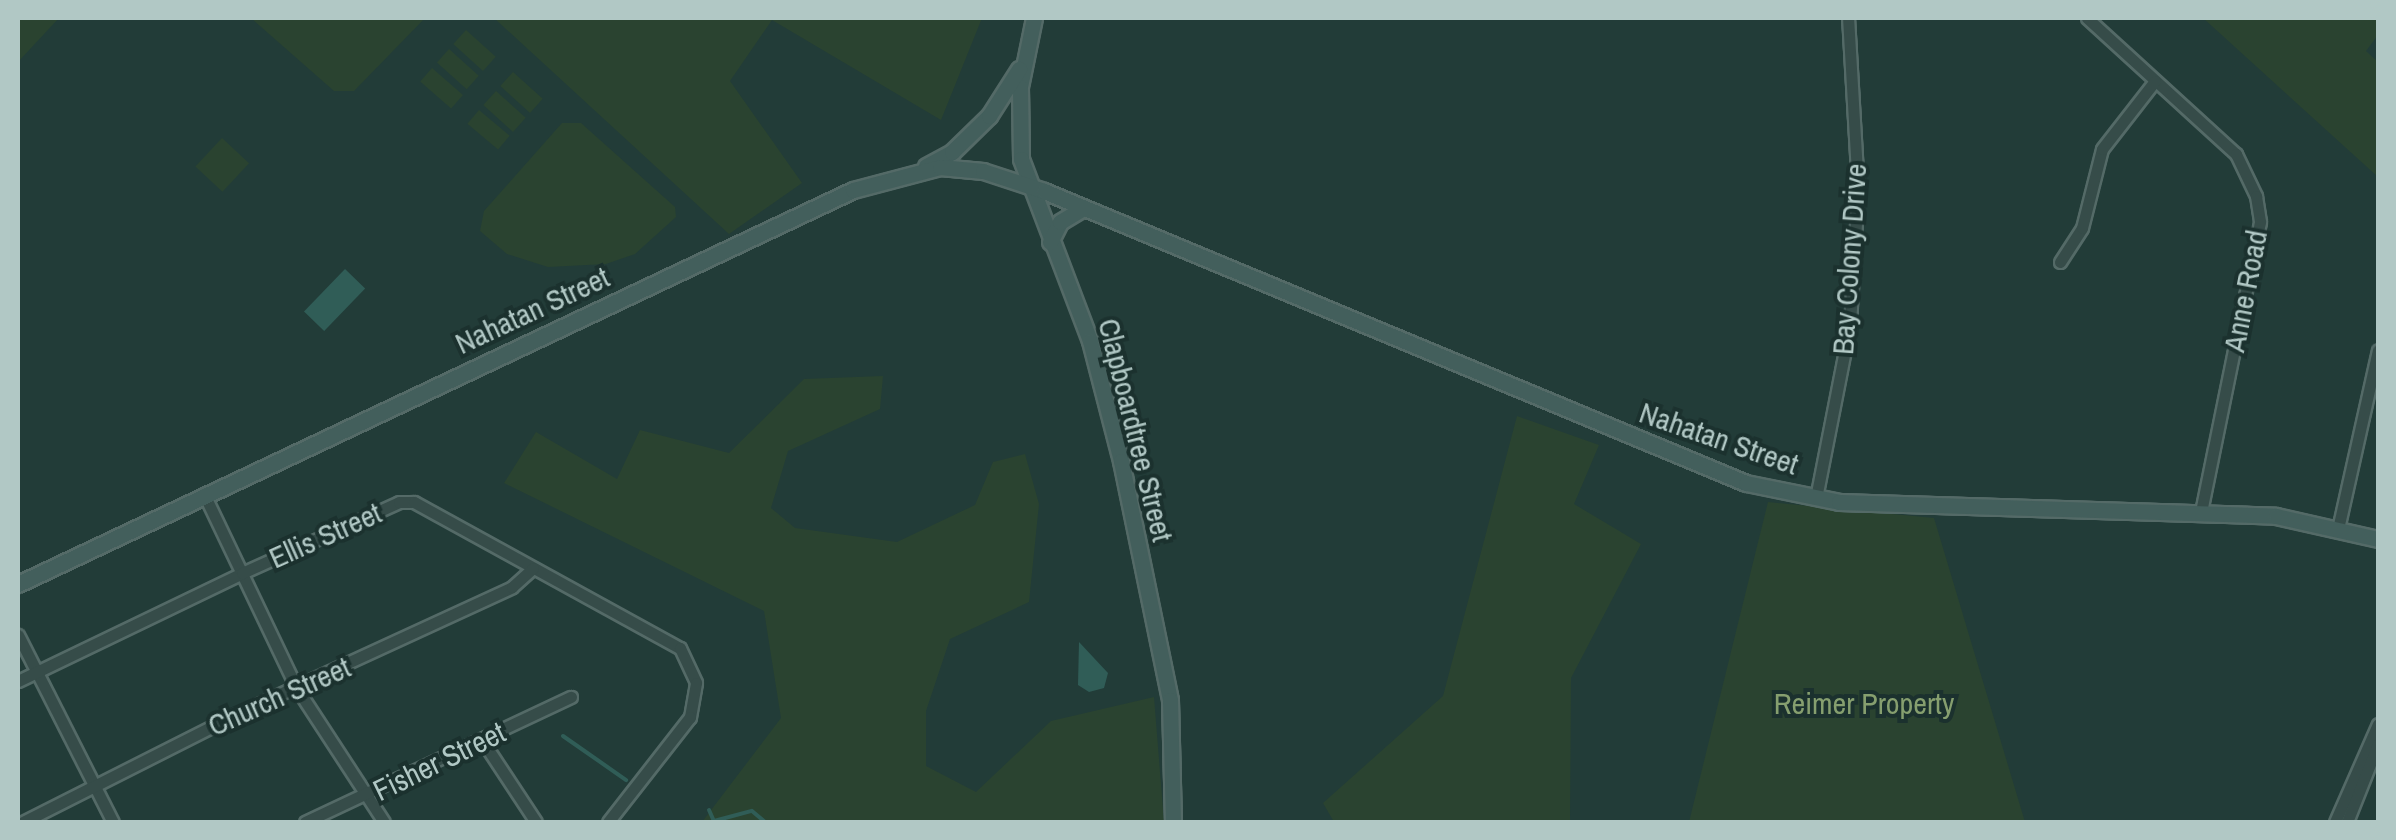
<!DOCTYPE html>
<style>
body{margin:0}
#map{position:relative;width:2396px;height:840px;overflow:hidden;background:#223c38;font-family:"Archivo Narrow",sans-serif}
div>[style]{position:absolute}
.green>*{inset:0;background:#2a4330;transform-origin:0 0}
.water>*{inset:0;background:#305d57;transform-origin:0 0}
.stream>*{height:4px;margin:-2px;padding:0 2px;transform-origin:2px;border-radius:2px;background:#305d57}
.roads{filter:drop-shadow(2px 0 #546a67) drop-shadow(-2px 0 #546a67) drop-shadow(0 2px #546a67) drop-shadow(0 -2px #546a67)}
.street>*{height:11px;margin:-5.5px;padding:0 5.5px;transform-origin:5.5px;border-radius:5.5px;background:#364c49}
.secondary>*{height:15px;margin:-7.5px;padding:0 7.5px;transform-origin:7.5px;border-radius:7.5px;background:#435f5c}
span{translate:-50% -50%;white-space:nowrap;text-align:center;line-height:1.15;-webkit-text-stroke:8px #1b312e;paint-order:stroke}
.street-label{font-size:30px;color:#b1c8c5}
.park-label{font-size:30px;color:#869f6f}
.frame{position:absolute;inset:0;border:20px solid #b1c8c5;pointer-events:none}
</style>
<div id="map">
<div class="green">
<i style="clip-path:polygon(18px 18px,59px 18px,18px 62px)"></i>
<i style="clip-path:polygon(251px 18px,425px 18px,354px 91px,334px 91px)"></i>
<i style="clip-path:polygon(494px 18px,982px 18px,941px 120px,772px 20px,730px 81px,802px 183px,729px 234px)"></i>
<i style="clip-path:polygon(2203px 18px,2378px 18px,2378px 35px,2366px 51px,2378px 62px,2378px 177px)"></i>
<i style="left:466px;top:30px;width:40px;height:19px;rotate:42deg"></i>
<i style="left:449px;top:49px;width:40px;height:18px;rotate:42deg"></i>
<i style="left:432px;top:68px;width:41px;height:18px;rotate:41deg"></i>
<i style="left:513px;top:72px;width:40px;height:19px;rotate:42deg"></i>
<i style="left:496px;top:91px;width:40px;height:19px;rotate:42deg"></i>
<i style="left:479px;top:110px;width:40px;height:18px;rotate:40deg"></i>
<i style="clip-path:polygon(562px 123px,581px 123px,675px 207px,676px 217px,635px 254px,606px 264px,548px 267px,507px 254px,480px 231px,484px 211px)"></i>
<i style="left:222px;top:138px;width:37px;height:39px;rotate:43deg"></i>
<i style="clip-path:polygon(883px 376px,880px 409px,788px 451px,771px 508px,795px 528px,897px 542px,975px 505px,993px 462px,1025px 454px,1039px 504px,1029px 602px,950px 639px,926px 711px,926px 766px,976px 792px,1051px 721px,1154px 697px,1164px 822px,702px 822px,781px 718px,764px 611px,504px 483px,536px 432px,617px 479px,640px 430px,729px 453px,804px 379px)"></i>
<i style="clip-path:polygon(1517px 416px,1599px 445px,1574px 504px,1641px 544px,1571px 678px,1570px 822px,1334px 822px,1323px 803px,1443px 696px)"></i>
<i style="clip-path:polygon(1768px 502px,1934px 518px,2025px 822px,1689px 822px)"></i>
</div>
<div class="water">
<i style="left:345px;top:269px;width:28px;height:59px;rotate:44deg"></i>
<i style="clip-path:polygon(1079px 642px,1108px 673px,1104px 688px,1089px 692px,1078px 685px)"></i>
</div>
<div class="stream">
<i style="left:563px;top:736px;width:77px;rotate:34.9deg"></i>
<i style="left:709px;top:810px;width:12px;rotate:66deg"></i>
<i style="left:714px;top:821px;width:39px;rotate:-15deg"></i>
<i style="left:752px;top:811px;width:17px;rotate:40deg"></i>
</div>
<div class="roads">
<div class="street">
<i style="left:2087px;top:18px;width:202px;rotate:42.4deg"></i>
<i style="left:2236px;top:154px;width:47px;rotate:64.5deg"></i>
<i style="left:2256px;top:196px;width:26px;rotate:81deg"></i>
<i style="left:2260px;top:222px;width:296px;rotate:101.5deg"></i>
<i style="left:2060px;top:262px;width:40px;rotate:-57.1deg"></i>
<i style="left:2082px;top:228px;width:81px;rotate:-75.8deg"></i>
<i style="left:2102px;top:149px;width:86px;rotate:-52.1deg"></i>
<i style="left:204px;top:494px;width:214px;rotate:64.5deg"></i>
<i style="left:296px;top:687px;width:161px;rotate:56.9deg"></i>
<i style="left:1816px;top:498px;width:177px;rotate:-78.9deg"></i>
<i style="left:1850px;top:324px;width:134px;rotate:-86.6deg"></i>
<i style="left:1858px;top:190px;width:172px;rotate:-93.3deg"></i>
<i style="left:2338px;top:529px;width:183px;rotate:-77.4deg"></i>
<i style="left:18px;top:635px;width:210px;rotate:63.1deg"></i>
<i style="left:18px;top:681px;width:249px;rotate:-25.7deg"></i>
<i style="left:242px;top:573px;width:172px;rotate:-24.3deg"></i>
<i style="left:399px;top:502px;width:15px"></i>
<i style="left:414px;top:502px;width:303px;rotate:28.8deg"></i>
<i style="left:680px;top:648px;width:38px;rotate:65deg"></i>
<i style="left:696px;top:683px;width:35px;rotate:100deg"></i>
<i style="left:690px;top:717px;width:133px;rotate:128deg"></i>
<i style="left:482px;top:740px;width:98px;rotate:56.6deg"></i>
<i style="left:23px;top:822px;width:249px;rotate:-26.8deg"></i>
<i style="left:245px;top:710px;width:294px;rotate:-24.7deg"></i>
<i style="left:512px;top:587px;width:28px;rotate:-42deg"></i>
<i style="left:305px;top:822px;width:294px;rotate:-25.2deg"></i>
<i style="left:2335px;top:822px;width:107px;rotate:-66.3deg"></i>
<i style="left:2347px;top:822px;width:84px;rotate:-68.3deg"></i>
</div>
<div class="secondary">
<i style="left:1034px;top:18px;width:70px;rotate:101.5deg"></i>
<i style="left:1020px;top:87px;width:72px;rotate:89.2deg"></i>
<i style="left:1021px;top:159px;width:195px;rotate:69.2deg"></i>
<i style="left:1090px;top:341px;width:124px;rotate:75.5deg"></i>
<i style="left:1121px;top:461px;width:244px;rotate:78.4deg"></i>
<i style="left:1170px;top:700px;width:122px;rotate:88.6deg"></i>
<i style="left:926px;top:166px;width:30px;rotate:-28deg"></i>
<i style="left:952px;top:152px;width:52px;rotate:-44.2deg"></i>
<i style="left:989px;top:116px;width:56px;rotate:-57.4deg"></i>
<i style="left:1050px;top:242px;width:22px;rotate:-63deg"></i>
<i style="left:1060px;top:222px;width:27px;rotate:-31deg"></i>
<i style="left:18px;top:584px;width:923px;rotate:-25.26deg"></i>
<i style="left:853px;top:190px;width:90px;rotate:-14.8deg"></i>
<i style="left:940px;top:167px;width:43px;rotate:5.3deg"></i>
<i style="left:983px;top:171px;width:64px;rotate:18.2deg"></i>
<i style="left:1044px;top:191px;width:760px;rotate:22.59deg"></i>
<i style="left:1746px;top:483px;width:95px;rotate:11.5deg"></i>
<i style="left:1839px;top:502px;width:437px;rotate:1.8deg"></i>
<i style="left:2276px;top:516px;width:105px;rotate:12.7deg"></i>
</div>
</div>
<div class="street-label">
<span style="left:1849px;top:259px;rotate:-86deg">Bay Colony Drive</span>
<span style="left:2245px;top:291px;rotate:-79deg">Anne Road</span>
<span style="left:532px;top:310px;rotate:-25deg">Nahatan Street</span>
<span style="left:1136px;top:430px;rotate:76deg">Clapboardtree Street</span>
<span style="left:1719px;top:438px;rotate:19deg">Nahatan Street</span>
<span style="left:325px;top:535px;rotate:-24deg">Ellis Street</span>
<span style="left:279px;top:696px;rotate:-24deg">Church Street</span>
<span style="left:439px;top:761px;rotate:-26deg">Fisher Street</span>
</div>
<div class="park-label">
<span style="left:1864px;top:703px">Reimer Property</span>
</div>
<div class="frame"></div>
</div>
